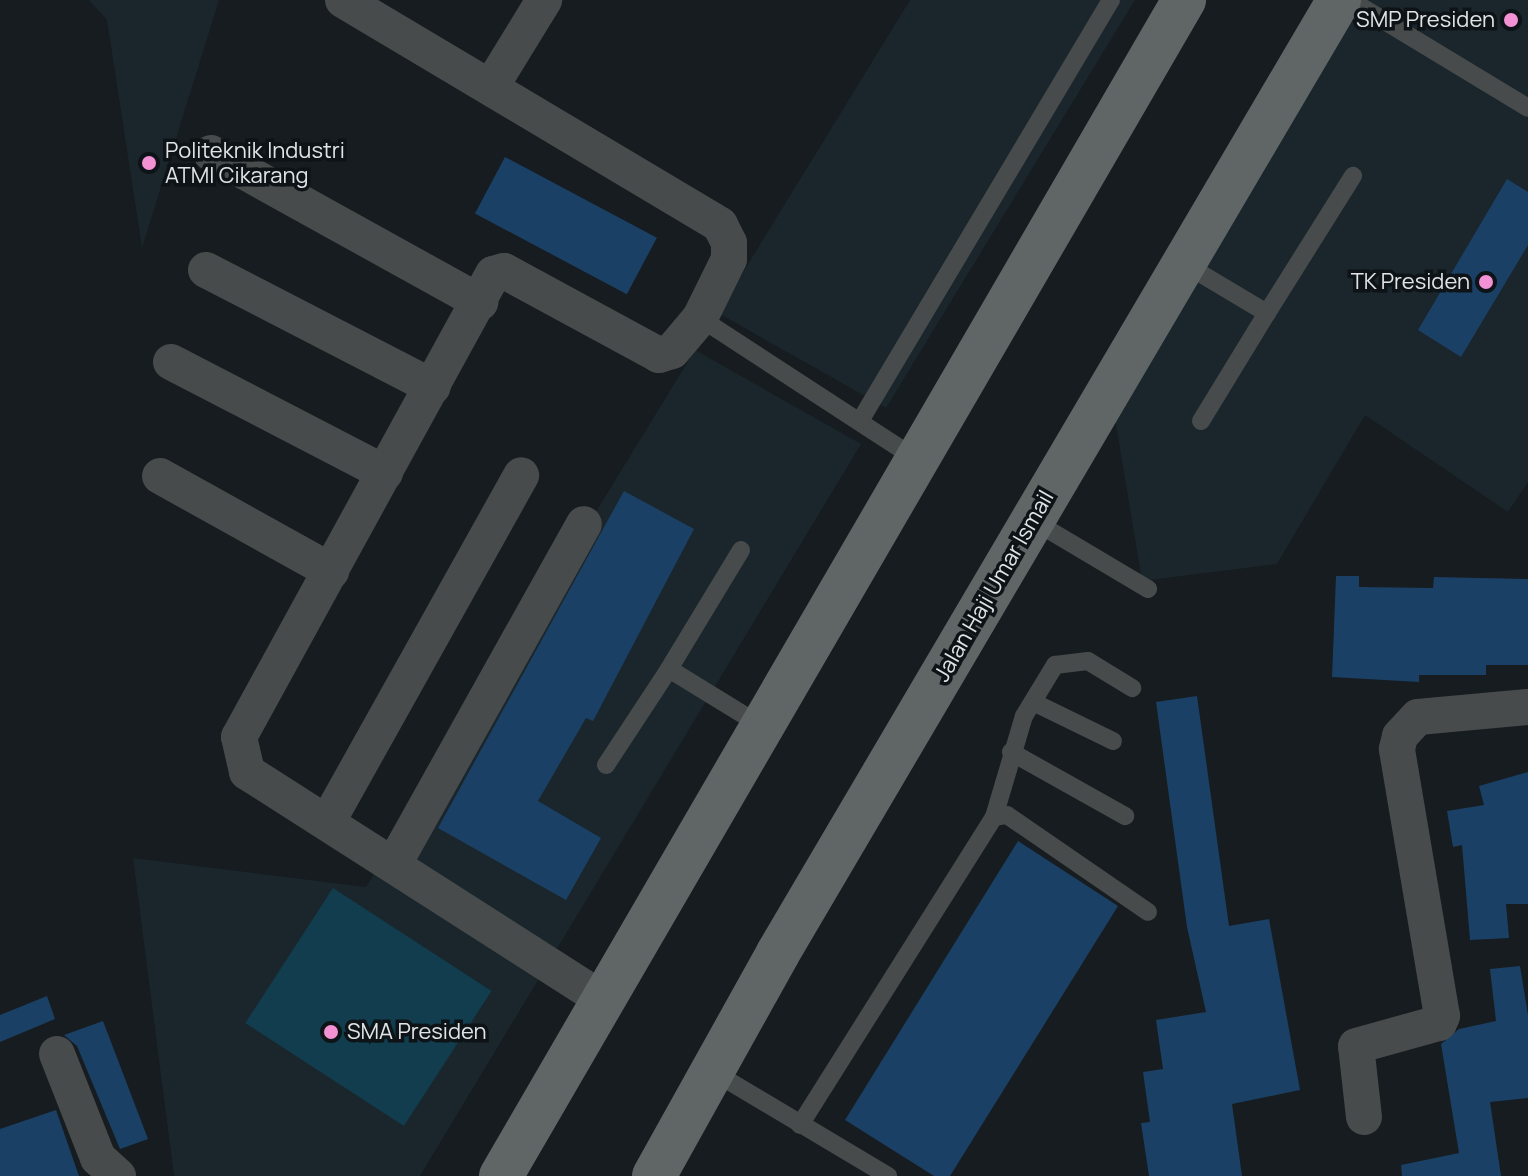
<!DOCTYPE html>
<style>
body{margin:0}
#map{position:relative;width:1528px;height:1176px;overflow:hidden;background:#161c1f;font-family:Manrope,sans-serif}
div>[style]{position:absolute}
.built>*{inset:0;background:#1a262c}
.green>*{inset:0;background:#113d4e;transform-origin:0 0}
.building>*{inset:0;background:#1b4065;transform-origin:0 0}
.service>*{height:18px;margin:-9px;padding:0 9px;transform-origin:9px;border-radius:9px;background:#474b4b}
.minor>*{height:36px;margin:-18px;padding:0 18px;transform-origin:18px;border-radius:18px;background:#474b4b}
.secondary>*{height:44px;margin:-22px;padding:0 22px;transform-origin:22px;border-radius:22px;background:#606666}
.dots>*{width:22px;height:22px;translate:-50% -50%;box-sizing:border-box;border:4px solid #0d1316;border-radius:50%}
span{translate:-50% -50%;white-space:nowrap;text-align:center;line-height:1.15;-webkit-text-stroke:7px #0d1316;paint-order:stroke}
.poi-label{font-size:22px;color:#e0e4e6}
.right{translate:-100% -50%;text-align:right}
.left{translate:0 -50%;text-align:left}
.street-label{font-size:22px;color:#e0e4e6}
</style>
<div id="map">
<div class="built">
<i style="clip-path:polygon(89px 0,219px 0,142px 248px,107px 20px)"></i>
<i style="clip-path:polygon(910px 0,1135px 0,886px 408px,718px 313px)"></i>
<i style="clip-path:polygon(1360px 0,1528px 0,1528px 482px,1508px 512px,1365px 415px,1277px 564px,1142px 581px,1112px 400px)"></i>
<i style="clip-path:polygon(695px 350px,861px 444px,420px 1176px,174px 1176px,133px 858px,366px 887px)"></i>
</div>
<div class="green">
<i style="left:333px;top:888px;width:189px;height:161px;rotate:33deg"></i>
</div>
<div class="building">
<i style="left:505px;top:157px;width:172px;height:64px;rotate:28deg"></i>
<i style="clip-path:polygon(1507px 179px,1528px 192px,1528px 245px,1461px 357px,1418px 330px)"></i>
<i style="clip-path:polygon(624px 491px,694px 529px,593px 721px,586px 718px,538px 801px,601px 838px,566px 900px,438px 828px)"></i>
<i style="clip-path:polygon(1336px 576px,1359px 576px,1359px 587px,1433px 588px,1434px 577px,1528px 579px,1528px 665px,1486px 665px,1486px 675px,1419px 675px,1419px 682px,1332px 677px)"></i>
<i style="clip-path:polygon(1197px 696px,1229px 926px,1269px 919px,1300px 1090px,1232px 1104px,1242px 1176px,1149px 1176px,1141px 1123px,1150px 1122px,1143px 1072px,1163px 1069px,1156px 1020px,1206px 1012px,1187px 927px,1156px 702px)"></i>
<i style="clip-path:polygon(1528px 772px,1528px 904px,1506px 904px,1509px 938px,1470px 940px,1462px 845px,1453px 847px,1447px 811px,1484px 805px,1479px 786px)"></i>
<i style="clip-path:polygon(1018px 841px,1118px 906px,950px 1176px,934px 1176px,845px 1120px)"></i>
<i style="clip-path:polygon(1520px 966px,1528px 1015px,1528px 1098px,1490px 1102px,1501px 1176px,1402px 1176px,1401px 1165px,1459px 1153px,1441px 1044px,1459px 1029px,1496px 1021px,1490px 969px)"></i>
<i style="clip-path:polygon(47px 996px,55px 1019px,0 1042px,0 1015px)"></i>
<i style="clip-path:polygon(103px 1021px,148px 1139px,120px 1149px,77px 1046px,64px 1035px)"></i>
<i style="clip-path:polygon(56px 1110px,79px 1176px,0 1176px,0 1129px)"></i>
</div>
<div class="service">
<i style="left:1350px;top:0;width:208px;rotate:31.2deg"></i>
<i style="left:1183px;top:263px;width:98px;rotate:30.8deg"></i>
<i style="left:1267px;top:313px;width:162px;rotate:-57.9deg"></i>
<i style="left:700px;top:318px;width:258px;rotate:33.1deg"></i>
<i style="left:860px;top:421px;width:490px;rotate:-59.2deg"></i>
<i style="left:1201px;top:421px;width:127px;rotate:-58.6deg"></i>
<i style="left:1032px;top:520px;width:135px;rotate:30.7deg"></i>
<i style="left:669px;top:669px;width:139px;rotate:-58.8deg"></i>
<i style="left:1033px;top:702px;width:89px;rotate:26deg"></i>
<i style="left:1011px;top:752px;width:131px;rotate:29.3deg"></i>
<i style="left:606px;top:765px;width:115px;rotate:-56.7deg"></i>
<i style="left:669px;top:669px;width:109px;rotate:31.5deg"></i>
<i style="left:994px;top:817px;width:13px;rotate:-9deg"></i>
<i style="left:1007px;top:815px;width:171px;rotate:34.5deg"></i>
<i style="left:712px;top:1071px;width:205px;rotate:30.8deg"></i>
<i style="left:800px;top:1125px;width:364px;rotate:-57.8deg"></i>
<i style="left:994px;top:817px;width:105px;rotate:-73.5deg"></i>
<i style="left:1024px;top:716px;width:60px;rotate:-58.7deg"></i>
<i style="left:1055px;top:665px;width:33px;rotate:-7deg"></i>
<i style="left:1088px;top:661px;width:52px;rotate:31.5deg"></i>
</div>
<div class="minor">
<i style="left:343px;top:0;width:439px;rotate:30.8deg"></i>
<i style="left:720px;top:225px;width:20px;rotate:63deg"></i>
<i style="left:729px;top:243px;width:16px;rotate:90deg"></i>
<i style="left:729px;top:259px;width:66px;rotate:116.2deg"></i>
<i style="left:700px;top:318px;width:43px;rotate:130.3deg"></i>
<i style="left:672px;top:351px;width:14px;rotate:163deg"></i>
<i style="left:659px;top:355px;width:176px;rotate:-151.5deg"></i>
<i style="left:504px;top:271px;width:11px;rotate:165deg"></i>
<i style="left:493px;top:274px;width:528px;rotate:118.75deg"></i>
<i style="left:239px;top:737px;width:36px;rotate:77deg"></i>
<i style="left:247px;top:772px;width:423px;rotate:32.6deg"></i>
<i style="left:492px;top:85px;width:100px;rotate:-58.5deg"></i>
<i style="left:211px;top:153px;width:308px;rotate:29deg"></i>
<i style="left:206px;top:270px;width:255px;rotate:27.3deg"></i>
<i style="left:171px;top:362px;width:241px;rotate:27.4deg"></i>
<i style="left:160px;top:476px;width:196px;rotate:29.1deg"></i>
<i style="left:328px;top:821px;width:396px;rotate:-60.8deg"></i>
<i style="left:395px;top:862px;width:387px;rotate:-60.8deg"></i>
<i style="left:57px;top:1054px;width:112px;rotate:68.5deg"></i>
<i style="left:98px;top:1158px;width:27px;rotate:42deg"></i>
<i style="left:1364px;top:1117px;width:71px;rotate:-96.4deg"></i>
<i style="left:1356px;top:1046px;width:86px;rotate:-15.5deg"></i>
<i style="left:1439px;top:1023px;width:8px;rotate:-67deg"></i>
<i style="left:1442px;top:1016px;width:271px;rotate:-99.6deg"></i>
<i style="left:1397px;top:749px;width:13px;rotate:-77deg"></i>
<i style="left:1400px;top:736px;width:26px;rotate:-47deg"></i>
<i style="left:1418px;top:717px;width:110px;rotate:-5.2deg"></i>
</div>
<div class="secondary">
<i style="left:501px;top:1176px;width:1360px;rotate:-59.85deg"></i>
<i style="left:654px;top:1176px;width:255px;rotate:-60.9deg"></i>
<i style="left:778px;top:953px;width:1106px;rotate:-59.52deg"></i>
</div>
<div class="dots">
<i style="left:1511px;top:20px;background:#f391d5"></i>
<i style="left:149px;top:163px;background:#f391d5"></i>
<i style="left:1486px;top:282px;background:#f391d5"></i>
<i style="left:331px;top:1032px;background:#f391d5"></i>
</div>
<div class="poi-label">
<span class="right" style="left:1495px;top:20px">SMP Presiden</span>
<span class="left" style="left:165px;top:163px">Politeknik Industri<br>ATMI Cikarang</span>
<span class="right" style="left:1470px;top:282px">TK Presiden</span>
<span class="left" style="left:347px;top:1032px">SMA Presiden</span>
</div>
<div class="street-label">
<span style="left:994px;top:586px;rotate:-60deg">Jalan Haji Umar Ismail</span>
</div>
</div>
